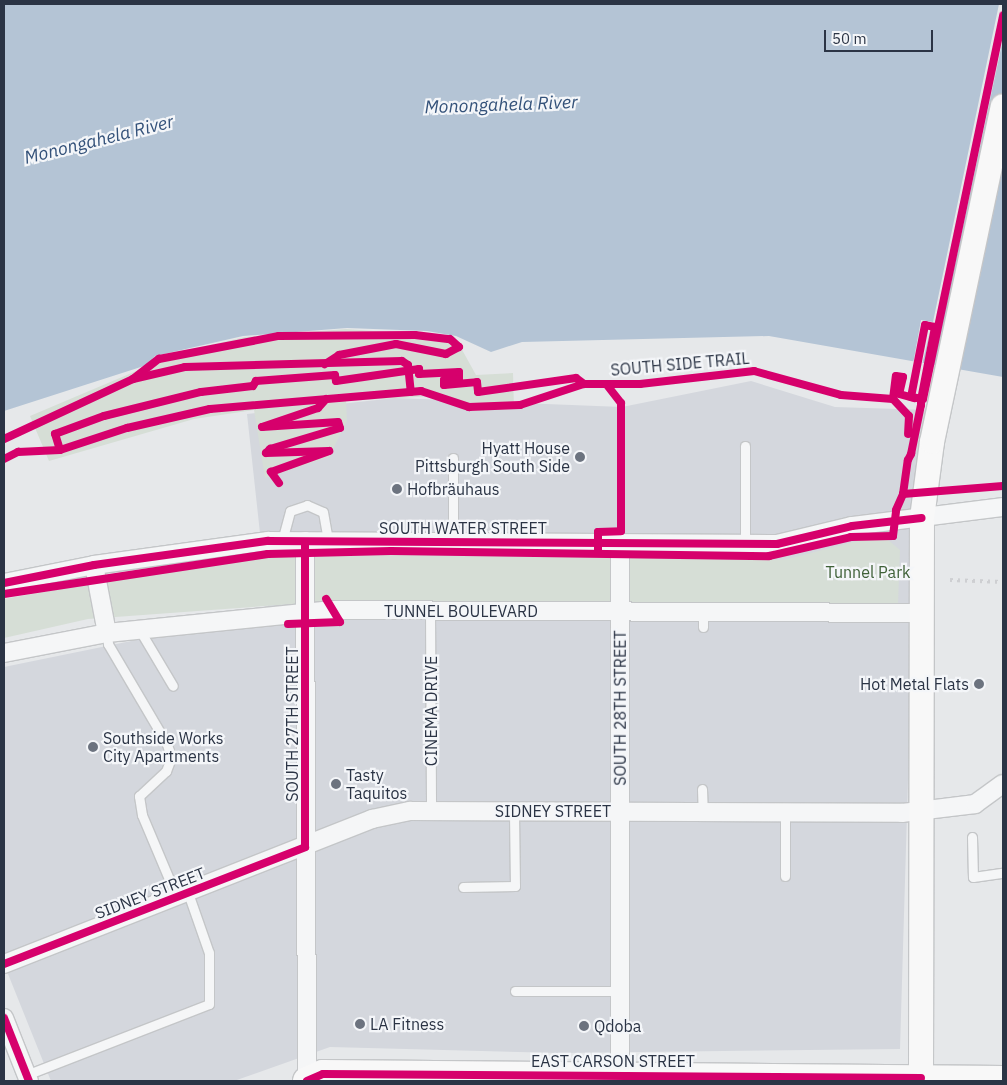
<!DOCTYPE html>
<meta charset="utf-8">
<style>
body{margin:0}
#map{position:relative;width:1007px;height:1085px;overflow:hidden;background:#e6e8ea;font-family:"IBM Plex Sans",sans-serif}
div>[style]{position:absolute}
.built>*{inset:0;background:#d4d7dd}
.green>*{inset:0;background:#d6ded6}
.water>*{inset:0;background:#b4c4d5}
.pier>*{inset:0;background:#e6e8ea}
.roads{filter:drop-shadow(1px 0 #c4c6c8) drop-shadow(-1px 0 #c4c6c8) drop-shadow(0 1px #c4c6c8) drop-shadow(0 -1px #c4c6c8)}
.lane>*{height:9px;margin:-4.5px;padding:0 4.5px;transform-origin:4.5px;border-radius:4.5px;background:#f5f6f7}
.street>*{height:18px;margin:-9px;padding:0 9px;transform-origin:9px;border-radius:9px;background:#f5f6f7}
.secondary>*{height:24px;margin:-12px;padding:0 12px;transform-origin:12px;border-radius:12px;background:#f8f8f8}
.primary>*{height:28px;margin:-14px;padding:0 14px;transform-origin:14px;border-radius:14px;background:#f8f8f8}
.rail>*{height:4px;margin-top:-2px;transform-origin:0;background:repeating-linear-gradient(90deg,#cecfd2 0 2.5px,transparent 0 7.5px)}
.cycleway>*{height:8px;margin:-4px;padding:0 4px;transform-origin:4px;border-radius:4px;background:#d6006c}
.dots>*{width:14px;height:14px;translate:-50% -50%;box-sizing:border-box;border:2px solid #f4f6f9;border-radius:50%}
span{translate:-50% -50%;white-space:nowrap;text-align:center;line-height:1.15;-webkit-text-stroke:4.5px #f4f6f9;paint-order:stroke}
.street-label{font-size:16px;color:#2b3445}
.poi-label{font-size:16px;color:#2b3445}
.right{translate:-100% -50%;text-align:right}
.left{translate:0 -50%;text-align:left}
.park-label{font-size:16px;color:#3f6138}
.water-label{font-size:18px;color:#34527a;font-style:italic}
.frame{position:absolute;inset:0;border:5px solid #2b3445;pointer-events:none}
.scale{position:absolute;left:824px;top:30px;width:109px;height:22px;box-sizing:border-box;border:2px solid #2b3445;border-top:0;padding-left:6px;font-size:15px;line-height:18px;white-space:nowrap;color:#2b3445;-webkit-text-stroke:4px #f4f6f9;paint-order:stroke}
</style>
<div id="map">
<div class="built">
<i style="clip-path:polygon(751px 381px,835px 407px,929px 410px,909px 747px,900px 1049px,559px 1053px,330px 1047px,234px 1081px,51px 1081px,4px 964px,4px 667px,146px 638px,270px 625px,247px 414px,395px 398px,622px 407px)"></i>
</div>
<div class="green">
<i style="clip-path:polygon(346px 329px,455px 337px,476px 375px,513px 373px,514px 409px,471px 411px,434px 396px,346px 401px,347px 421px,329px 457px,265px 478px,254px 410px,194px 419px,49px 461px,30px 416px,141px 369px,158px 357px,245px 337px)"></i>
<i style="clip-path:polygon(861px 540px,888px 540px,900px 550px,898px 604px,292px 604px,88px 619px,4px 638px,4px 599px,268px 553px,784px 560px)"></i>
</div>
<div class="water">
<i style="clip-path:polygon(4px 4px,1003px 4px,1003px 377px,769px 336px,522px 342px,491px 352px,456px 336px,427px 331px,347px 328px,243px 336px,155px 356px,147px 365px,4px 411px)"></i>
</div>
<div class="pier">
<i style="clip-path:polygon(999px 4px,1003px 4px,1003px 39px,933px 367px,924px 365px,930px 331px,922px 365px,913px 364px,921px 320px,933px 322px)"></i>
</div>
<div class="roads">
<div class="lane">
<i style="left:745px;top:446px;width:98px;rotate:90deg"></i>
<i style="left:453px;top:458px;width:84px;rotate:90deg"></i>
<i style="left:282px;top:541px;width:31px;rotate:-75deg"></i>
<i style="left:290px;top:511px;width:18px;rotate:-19deg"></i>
<i style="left:307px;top:505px;width:17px;rotate:24deg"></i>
<i style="left:323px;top:512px;width:29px;rotate:80deg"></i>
<i style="left:430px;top:611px;width:200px;rotate:89.7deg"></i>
<i style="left:703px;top:627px;width:15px;rotate:-90deg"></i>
<i style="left:139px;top:629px;width:66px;rotate:59.2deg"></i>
<i style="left:107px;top:633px;width:11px;rotate:85deg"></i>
<i style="left:108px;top:644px;width:116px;rotate:59.5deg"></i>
<i style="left:167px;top:744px;width:15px;rotate:74deg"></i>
<i style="left:171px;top:758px;width:14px;rotate:111deg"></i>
<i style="left:166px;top:771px;width:37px;rotate:137deg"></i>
<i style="left:139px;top:796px;width:19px;rotate:81deg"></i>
<i style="left:142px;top:815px;width:90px;rotate:67.1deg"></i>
<i style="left:702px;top:789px;width:23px;rotate:88deg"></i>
<i style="left:972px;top:837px;width:40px;rotate:88.6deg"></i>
<i style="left:973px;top:877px;width:30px;rotate:-8deg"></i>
<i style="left:785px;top:876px;width:63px;rotate:-90deg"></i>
<i style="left:463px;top:887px;width:52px;rotate:-1.1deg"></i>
<i style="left:515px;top:886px;width:76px;rotate:-90.8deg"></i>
<i style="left:515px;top:991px;width:105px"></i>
<i style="left:26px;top:1075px;width:196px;rotate:-21.2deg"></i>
<i style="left:209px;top:1004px;width:51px;rotate:-90deg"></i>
<i style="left:209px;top:953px;width:64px;rotate:-109.3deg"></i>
</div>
<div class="street">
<i style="left:305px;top:541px;width:540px;rotate:89.79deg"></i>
<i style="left:620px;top:544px;width:537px;rotate:90deg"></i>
<i style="left:94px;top:565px;width:69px;rotate:79.2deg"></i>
<i style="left:4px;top:583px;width:92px;rotate:-11.3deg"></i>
<i style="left:94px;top:565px;width:176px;rotate:-7.9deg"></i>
<i style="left:268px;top:541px;width:509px;rotate:0.34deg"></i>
<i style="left:777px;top:544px;width:77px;rotate:-13.5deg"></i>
<i style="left:852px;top:526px;width:152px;rotate:-7.2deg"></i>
<i style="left:4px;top:653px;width:105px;rotate:-11deg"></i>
<i style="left:107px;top:633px;width:227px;rotate:-5.8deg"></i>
<i style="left:333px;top:610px;width:589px;rotate:0.29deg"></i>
<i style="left:4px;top:964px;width:396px;rotate:-21.5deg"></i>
<i style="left:372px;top:819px;width:39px;rotate:-12deg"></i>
<i style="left:410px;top:811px;width:492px;rotate:0.2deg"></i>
<i style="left:902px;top:813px;width:74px;rotate:-7deg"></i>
<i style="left:975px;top:804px;width:34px;rotate:-36deg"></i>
<i style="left:4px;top:1018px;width:68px;rotate:68.4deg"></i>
</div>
<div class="secondary">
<i style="left:921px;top:1078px;width:560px;rotate:-89.9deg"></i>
<i style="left:922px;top:518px;width:77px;rotate:-82.5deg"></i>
<i style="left:932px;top:442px;width:343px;rotate:-78.1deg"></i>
</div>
<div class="primary">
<i style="left:307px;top:1081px;width:17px;rotate:-24deg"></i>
<i style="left:323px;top:1074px;width:680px;rotate:0.51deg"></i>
</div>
</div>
<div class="rail">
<i style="left:950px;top:580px;width:53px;rotate:2.2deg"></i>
</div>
<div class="cycleway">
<i style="left:133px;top:379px;width:33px;rotate:-38deg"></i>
<i style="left:159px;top:359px;width:122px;rotate:-10.9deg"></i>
<i style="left:279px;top:336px;width:136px;rotate:-0.4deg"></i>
<i style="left:415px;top:335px;width:35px;rotate:7deg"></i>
<i style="left:450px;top:339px;width:12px;rotate:42deg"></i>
<i style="left:459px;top:347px;width:15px;rotate:152deg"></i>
<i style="left:446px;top:354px;width:51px;rotate:-168.7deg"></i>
<i style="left:396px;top:344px;width:58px;rotate:169.1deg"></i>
<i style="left:339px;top:355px;width:17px;rotate:147deg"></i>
<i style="left:893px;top:399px;width:23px;rotate:-83deg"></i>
<i style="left:896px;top:376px;width:7px;rotate:8deg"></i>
<i style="left:903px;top:377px;width:17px;rotate:103deg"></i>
<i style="left:899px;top:394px;width:16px;rotate:15deg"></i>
<i style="left:4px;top:439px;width:142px;rotate:-24.9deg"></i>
<i style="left:133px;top:379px;width:53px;rotate:-13deg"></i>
<i style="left:185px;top:367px;width:217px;rotate:-1.6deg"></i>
<i style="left:402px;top:361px;width:7px;rotate:34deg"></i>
<i style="left:408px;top:365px;width:27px;rotate:84deg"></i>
<i style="left:60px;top:450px;width:17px;rotate:-107deg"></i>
<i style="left:55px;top:434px;width:52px;rotate:-20.2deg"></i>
<i style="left:104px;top:416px;width:100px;rotate:-13.9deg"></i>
<i style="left:201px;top:392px;width:52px;rotate:-6.6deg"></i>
<i style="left:253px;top:386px;width:6px;rotate:-59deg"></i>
<i style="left:256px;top:381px;width:79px;rotate:-4.3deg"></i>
<i style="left:335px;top:375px;width:6px;rotate:81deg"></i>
<i style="left:336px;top:381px;width:84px;rotate:-8.2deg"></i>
<i style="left:419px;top:369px;width:5px;rotate:90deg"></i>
<i style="left:419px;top:374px;width:40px;rotate:-2.9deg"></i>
<i style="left:459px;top:372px;width:7px;rotate:90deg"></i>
<i style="left:459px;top:379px;width:15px;rotate:176deg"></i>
<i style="left:444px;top:380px;width:5px;rotate:90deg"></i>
<i style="left:444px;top:385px;width:33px;rotate:-5deg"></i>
<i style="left:477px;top:382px;width:10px;rotate:84deg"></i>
<i style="left:478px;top:392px;width:99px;rotate:-8.1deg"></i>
<i style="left:576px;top:378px;width:10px;rotate:37deg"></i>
<i style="left:4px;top:459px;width:16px;rotate:-27deg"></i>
<i style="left:18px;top:452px;width:42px;rotate:-2.7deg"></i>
<i style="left:60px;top:450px;width:71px;rotate:-18.2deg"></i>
<i style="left:127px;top:428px;width:85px;rotate:-12.9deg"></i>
<i style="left:210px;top:409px;width:212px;rotate:-4.9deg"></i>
<i style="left:421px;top:391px;width:51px;rotate:18.4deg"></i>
<i style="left:469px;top:407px;width:51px;rotate:-2.2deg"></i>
<i style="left:520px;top:405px;width:67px;rotate:-18.2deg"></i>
<i style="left:584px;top:384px;width:56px"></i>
<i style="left:640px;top:384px;width:115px;rotate:-6.5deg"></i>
<i style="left:754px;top:371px;width:90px;rotate:15.4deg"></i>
<i style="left:841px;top:395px;width:52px;rotate:4.4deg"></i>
<i style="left:893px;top:399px;width:23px;rotate:47deg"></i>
<i style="left:909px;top:416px;width:18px;rotate:93deg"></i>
<i style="left:279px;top:483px;width:14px;rotate:-126deg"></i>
<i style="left:271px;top:472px;width:62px;rotate:-19.9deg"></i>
<i style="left:329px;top:451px;width:63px;rotate:178.2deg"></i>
<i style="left:266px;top:453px;width:6px;rotate:-45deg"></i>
<i style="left:270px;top:449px;width:73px;rotate:-16.7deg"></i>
<i style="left:340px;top:428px;width:6px;rotate:-108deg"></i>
<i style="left:338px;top:422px;width:76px;rotate:176.2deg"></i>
<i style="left:262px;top:427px;width:59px;rotate:-18.7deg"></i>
<i style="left:318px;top:408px;width:12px;rotate:-48deg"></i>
<i style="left:903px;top:494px;width:100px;rotate:-4.6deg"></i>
<i style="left:598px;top:551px;width:19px;rotate:-90deg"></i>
<i style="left:598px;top:532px;width:23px;rotate:-2deg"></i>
<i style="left:621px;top:531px;width:128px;rotate:-90deg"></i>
<i style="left:621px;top:403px;width:23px;rotate:-128deg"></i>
<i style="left:4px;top:583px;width:92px;rotate:-11.3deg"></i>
<i style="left:94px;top:565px;width:176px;rotate:-7.9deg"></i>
<i style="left:268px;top:541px;width:509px;rotate:0.34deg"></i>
<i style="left:777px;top:544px;width:77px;rotate:-13.5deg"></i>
<i style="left:852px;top:526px;width:70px;rotate:-6.5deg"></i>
<i style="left:4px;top:594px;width:267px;rotate:-8.6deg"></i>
<i style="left:268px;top:554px;width:123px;rotate:-1.4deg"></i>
<i style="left:391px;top:551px;width:378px;rotate:0.8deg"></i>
<i style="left:769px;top:556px;width:84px;rotate:-13deg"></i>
<i style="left:851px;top:537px;width:42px;rotate:-1.4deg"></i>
<i style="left:893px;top:536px;width:26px;rotate:-83deg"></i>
<i style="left:896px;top:510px;width:17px;rotate:-66deg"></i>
<i style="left:903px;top:494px;width:34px;rotate:-82deg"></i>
<i style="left:908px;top:460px;width:7px;rotate:-63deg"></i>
<i style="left:911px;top:454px;width:50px;rotate:-78.5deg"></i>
<i style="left:921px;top:405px;width:5px;rotate:-90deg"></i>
<i style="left:921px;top:400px;width:74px;rotate:-79.1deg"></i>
<i style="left:935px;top:327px;width:10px;rotate:-169deg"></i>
<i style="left:925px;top:325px;width:73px;rotate:101deg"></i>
<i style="left:911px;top:397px;width:12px;rotate:9deg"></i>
<i style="left:923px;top:399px;width:392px;rotate:-78.2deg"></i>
<i style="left:288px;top:624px;width:52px;rotate:-2.2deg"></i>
<i style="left:340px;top:622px;width:27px;rotate:-121deg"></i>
<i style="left:4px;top:964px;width:323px;rotate:-21.2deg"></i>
<i style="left:305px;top:847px;width:302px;rotate:-90deg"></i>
<i style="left:4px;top:1018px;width:68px;rotate:68.4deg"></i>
<i style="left:307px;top:1081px;width:17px;rotate:-24deg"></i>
<i style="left:323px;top:1074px;width:598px;rotate:0.38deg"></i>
</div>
<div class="dots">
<i style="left:580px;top:457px;background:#6c737f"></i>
<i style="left:397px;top:489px;background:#6c737f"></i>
<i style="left:979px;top:684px;background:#6c737f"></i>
<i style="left:93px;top:747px;background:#6c737f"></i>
<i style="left:336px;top:784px;background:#6c737f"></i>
<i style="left:360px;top:1024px;background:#6c737f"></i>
<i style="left:584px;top:1026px;background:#6c737f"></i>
</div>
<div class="street-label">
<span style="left:680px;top:364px;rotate:-5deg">SOUTH SIDE TRAIL</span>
<span style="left:463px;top:528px">SOUTH WATER STREET</span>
<span style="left:461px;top:611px">TUNNEL BOULEVARD</span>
<span style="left:620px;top:708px;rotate:-90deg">SOUTH 28TH STREET</span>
<span style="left:431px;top:711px;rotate:-90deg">CINEMA DRIVE</span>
<span style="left:292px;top:724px;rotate:-90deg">SOUTH 27TH STREET</span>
<span style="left:553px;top:811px">SIDNEY STREET</span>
<span style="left:150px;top:893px;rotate:-21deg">SIDNEY STREET</span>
<span style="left:613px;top:1061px">EAST CARSON STREET</span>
</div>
<div class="poi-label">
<span class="right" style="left:570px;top:457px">Hyatt House<br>Pittsburgh South Side</span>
<span class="left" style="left:407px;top:489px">Hofbräuhaus</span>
<span class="right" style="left:969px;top:684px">Hot Metal Flats</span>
<span class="left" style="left:103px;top:747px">Southside Works<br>City Apartments</span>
<span class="left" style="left:346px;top:784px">Tasty<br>Taquitos</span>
<span class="left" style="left:370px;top:1024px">LA Fitness</span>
<span class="left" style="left:594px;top:1026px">Qdoba</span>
</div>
<div class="park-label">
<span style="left:868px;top:572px">Tunnel Park</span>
</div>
<div class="water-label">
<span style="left:501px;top:105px;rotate:-2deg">Monongahela River</span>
<span style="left:99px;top:140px;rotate:-14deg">Monongahela River</span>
</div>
<div class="frame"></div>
<div class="scale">50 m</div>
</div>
